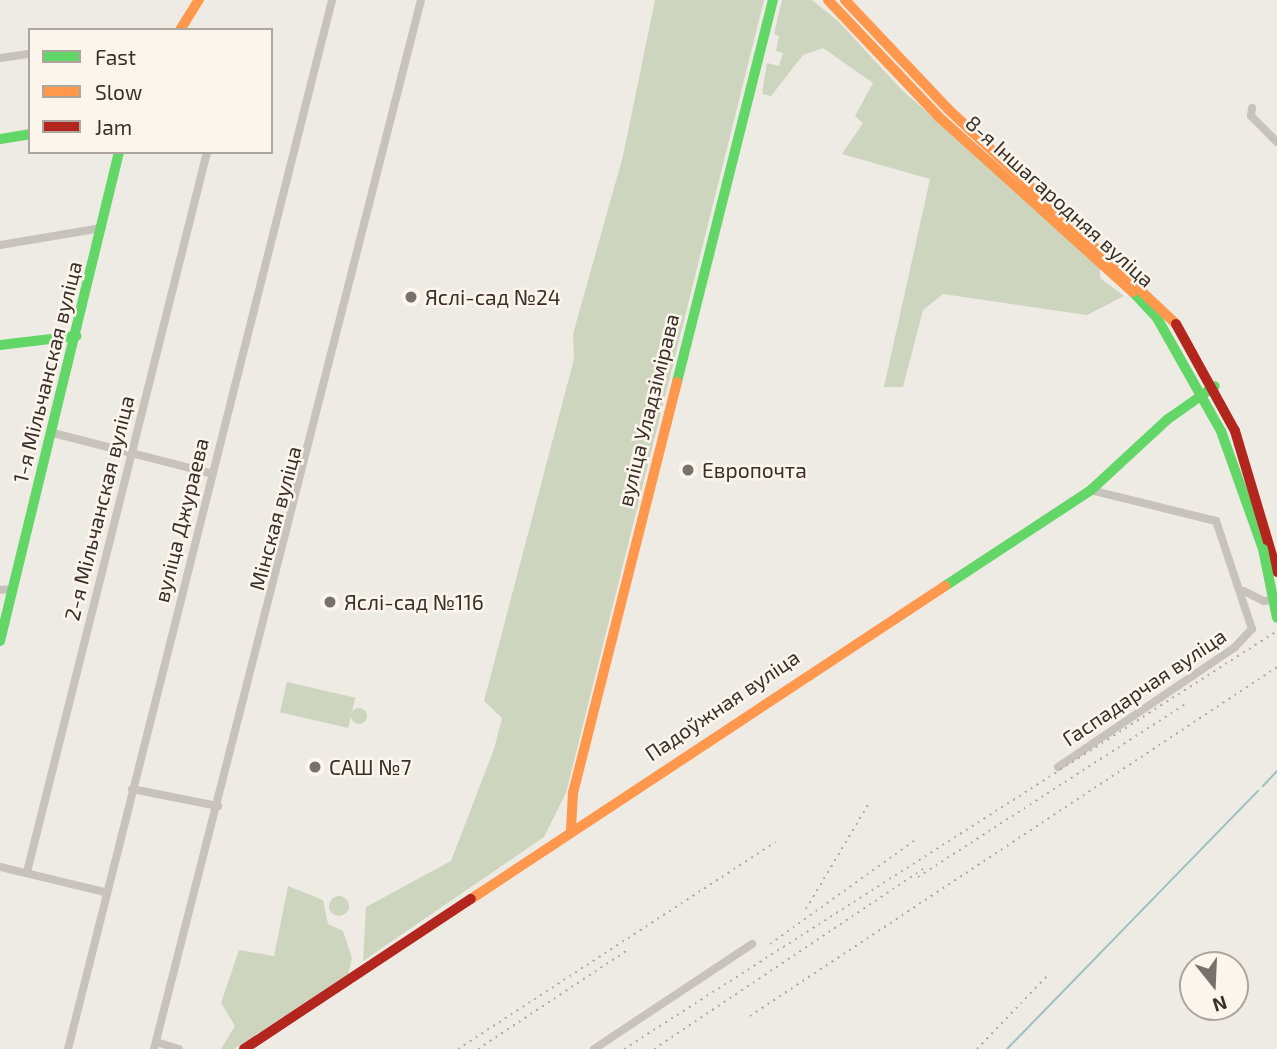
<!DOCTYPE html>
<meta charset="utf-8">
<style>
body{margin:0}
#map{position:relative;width:1277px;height:1049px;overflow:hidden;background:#eeeae4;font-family:"Exo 2",sans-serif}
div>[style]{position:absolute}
.green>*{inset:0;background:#ced5be;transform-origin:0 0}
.round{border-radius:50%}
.stream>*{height:2px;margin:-1px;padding:0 1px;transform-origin:1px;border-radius:1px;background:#9fbfc0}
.street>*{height:8px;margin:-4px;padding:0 4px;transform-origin:4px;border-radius:4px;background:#c8c2bc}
.fast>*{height:10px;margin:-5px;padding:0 5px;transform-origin:5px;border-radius:5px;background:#63d668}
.slow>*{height:10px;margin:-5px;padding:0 5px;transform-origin:5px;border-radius:5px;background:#ff974d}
.jam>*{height:10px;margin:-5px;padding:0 5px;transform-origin:5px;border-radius:5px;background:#b3261e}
.rail>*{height:2px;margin-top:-1px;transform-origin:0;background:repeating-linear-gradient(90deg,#b0aba6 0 2px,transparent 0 7px)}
.fast-bridge>*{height:10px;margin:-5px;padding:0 5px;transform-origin:5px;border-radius:5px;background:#63d668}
.dots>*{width:19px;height:19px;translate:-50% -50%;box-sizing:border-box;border:4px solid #fbf5ec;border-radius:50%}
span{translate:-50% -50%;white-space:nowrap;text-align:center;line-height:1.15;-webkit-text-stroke:5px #fbf5ec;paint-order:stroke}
.street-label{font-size:21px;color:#39302a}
.poi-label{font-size:21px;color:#39302a}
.left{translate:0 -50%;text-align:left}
.legend{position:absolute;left:28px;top:28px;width:245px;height:126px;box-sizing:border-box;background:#fbf5ec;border:2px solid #ada69e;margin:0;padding:9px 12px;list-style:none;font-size:21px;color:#39302a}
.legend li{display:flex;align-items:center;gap:14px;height:35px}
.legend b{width:35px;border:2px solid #ada69e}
.north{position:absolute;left:1179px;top:951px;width:70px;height:70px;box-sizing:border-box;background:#fbf5ec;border:2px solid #ada69e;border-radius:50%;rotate:162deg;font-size:19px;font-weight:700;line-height:28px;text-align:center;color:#39302a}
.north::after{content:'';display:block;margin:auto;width:24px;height:32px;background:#78716b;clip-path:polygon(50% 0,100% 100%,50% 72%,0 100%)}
</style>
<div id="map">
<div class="green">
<i style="clip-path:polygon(655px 0,764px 0,566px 793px,544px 837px,363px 961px,366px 907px,451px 861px,494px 749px,502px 718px,484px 701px,574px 359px,573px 334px,623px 156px)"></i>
<i style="clip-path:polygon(782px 0,812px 0,838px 21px,902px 90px,1100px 266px,1100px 278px,1124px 296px,1087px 315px,943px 294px,923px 310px,903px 387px,884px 387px,930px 179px,842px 154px,863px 123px,855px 116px,873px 83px,823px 48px,803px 55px,771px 96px,762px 94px,767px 63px,779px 66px,783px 53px,776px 51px,779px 36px,774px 34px)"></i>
<i style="left:287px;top:682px;width:70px;height:31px;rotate:13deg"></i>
<i class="round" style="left:351px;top:708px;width:16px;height:16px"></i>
<i style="clip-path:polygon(288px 886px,323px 900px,328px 924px,343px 931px,352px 958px,348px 974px,234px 1049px,221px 1049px,235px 1026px,221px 1003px,239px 950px,274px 956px)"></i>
<i class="round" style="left:329px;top:896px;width:20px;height:20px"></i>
</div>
<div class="stream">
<i style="left:1263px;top:786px;width:21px;rotate:-47deg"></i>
<i style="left:1007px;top:1049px;width:360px;rotate:-45.8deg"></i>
</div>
<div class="street">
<i style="left:0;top:58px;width:30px;rotate:-8deg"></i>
<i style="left:1252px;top:108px;width:8px;rotate:97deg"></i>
<i style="left:1251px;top:116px;width:37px;rotate:45deg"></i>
<i style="left:0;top:245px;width:103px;rotate:-9.5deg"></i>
<i style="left:53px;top:433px;width:162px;rotate:14.3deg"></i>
<i style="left:0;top:590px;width:13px;rotate:-4deg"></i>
<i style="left:1244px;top:591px;width:22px;rotate:27deg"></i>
<i style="left:1264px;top:601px;width:12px;rotate:-9deg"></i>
<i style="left:1058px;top:767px;width:214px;rotate:-34.1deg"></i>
<i style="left:1235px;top:647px;width:25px;rotate:-47deg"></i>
<i style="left:1252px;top:629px;width:114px;rotate:-108.4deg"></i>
<i style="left:1216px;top:521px;width:129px;rotate:-166.1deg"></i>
<i style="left:132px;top:789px;width:88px;rotate:11.2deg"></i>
<i style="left:0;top:867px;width:108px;rotate:13.4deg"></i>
<i style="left:27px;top:872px;width:742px;rotate:-75.96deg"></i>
<i style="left:156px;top:1042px;width:24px;rotate:17deg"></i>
<i style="left:68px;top:1049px;width:1082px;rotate:-75.87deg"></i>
<i style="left:154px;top:1049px;width:1082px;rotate:-75.72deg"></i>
<i style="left:594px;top:1049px;width:190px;rotate:-33.6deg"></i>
</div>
<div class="fast">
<i style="left:0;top:139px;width:30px;rotate:-9deg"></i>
<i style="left:1133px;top:292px;width:35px;rotate:47deg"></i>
<i style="left:1157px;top:318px;width:130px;rotate:60.5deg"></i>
<i style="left:1221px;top:431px;width:125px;rotate:70.4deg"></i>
<i style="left:0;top:345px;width:77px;rotate:-6.8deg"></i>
<i style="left:677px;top:382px;width:394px;rotate:-75.9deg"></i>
<i style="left:945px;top:586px;width:175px;rotate:-33.3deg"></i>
<i style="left:1091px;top:490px;width:105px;rotate:-42.7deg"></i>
<i style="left:1168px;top:419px;width:57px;rotate:-35.1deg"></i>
<i style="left:0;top:641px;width:503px;rotate:-76.32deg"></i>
</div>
<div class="slow">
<i style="left:828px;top:0;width:161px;rotate:46.5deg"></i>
<i style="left:939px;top:117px;width:261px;rotate:42.1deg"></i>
<i style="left:845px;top:0;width:150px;rotate:46.6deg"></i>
<i style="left:948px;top:109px;width:313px;rotate:43.3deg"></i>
<i style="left:180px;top:30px;width:36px;rotate:-58deg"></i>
<i style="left:571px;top:830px;width:37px;rotate:-87deg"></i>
<i style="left:573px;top:793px;width:424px;rotate:-75.8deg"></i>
<i style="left:471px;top:899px;width:568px;rotate:-33.44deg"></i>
</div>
<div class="jam">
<i style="left:1176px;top:324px;width:122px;rotate:61.1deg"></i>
<i style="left:1235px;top:431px;width:147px;rotate:73.4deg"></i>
<i style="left:244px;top:1049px;width:272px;rotate:-33.5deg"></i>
</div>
<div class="rail">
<i style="left:918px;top:877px;width:318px;rotate:-32.9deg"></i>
<i style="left:806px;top:909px;width:126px;rotate:-59.3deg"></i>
<i style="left:770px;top:944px;width:182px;rotate:-35.6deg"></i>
<i style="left:750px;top:1016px;width:632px;rotate:-33.51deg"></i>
<i style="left:458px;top:1049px;width:379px;rotate:-33.1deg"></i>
<i style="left:478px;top:1049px;width:178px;rotate:-33.5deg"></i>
<i style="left:624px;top:1049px;width:775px;rotate:-32.62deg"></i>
<i style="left:654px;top:1049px;width:324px;rotate:-33.8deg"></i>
<i style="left:977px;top:1049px;width:105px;rotate:-46.2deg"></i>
</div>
<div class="fast-bridge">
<i style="left:1263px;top:549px;width:70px;rotate:78.5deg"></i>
</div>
<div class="dots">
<i style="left:411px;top:297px;background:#78716b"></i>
<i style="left:688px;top:470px;background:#78716b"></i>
<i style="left:330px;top:602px;background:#78716b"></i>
<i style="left:315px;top:767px;background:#78716b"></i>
</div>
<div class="street-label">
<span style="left:1060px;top:201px;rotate:42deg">8-я Іншагародняя вуліца</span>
<span style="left:47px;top:372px;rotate:-76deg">1-я Мільчанская вуліца</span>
<span style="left:648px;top:410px;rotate:-76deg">вуліца Уладзімірава</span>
<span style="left:99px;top:508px;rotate:-76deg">2-я Мільчанская вуліца</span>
<span style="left:275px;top:518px;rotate:-75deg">Мінская вуліца</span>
<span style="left:181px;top:520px;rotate:-76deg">вуліца Джураева</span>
<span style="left:1144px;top:687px;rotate:-34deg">Гаспадарчая вуліца</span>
<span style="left:722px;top:705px;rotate:-34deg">Падоўжная вуліца</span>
</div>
<div class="poi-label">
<span class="left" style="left:425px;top:297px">Яслі-сад №24</span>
<span class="left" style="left:702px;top:470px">Европочта</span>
<span class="left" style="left:344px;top:602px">Яслі-сад №116</span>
<span class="left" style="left:329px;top:767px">САШ №7</span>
</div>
<ul class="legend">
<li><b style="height:9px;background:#63d668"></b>Fast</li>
<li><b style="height:9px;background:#ff974d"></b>Slow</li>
<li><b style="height:9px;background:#b3261e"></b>Jam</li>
</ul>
<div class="north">N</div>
</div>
